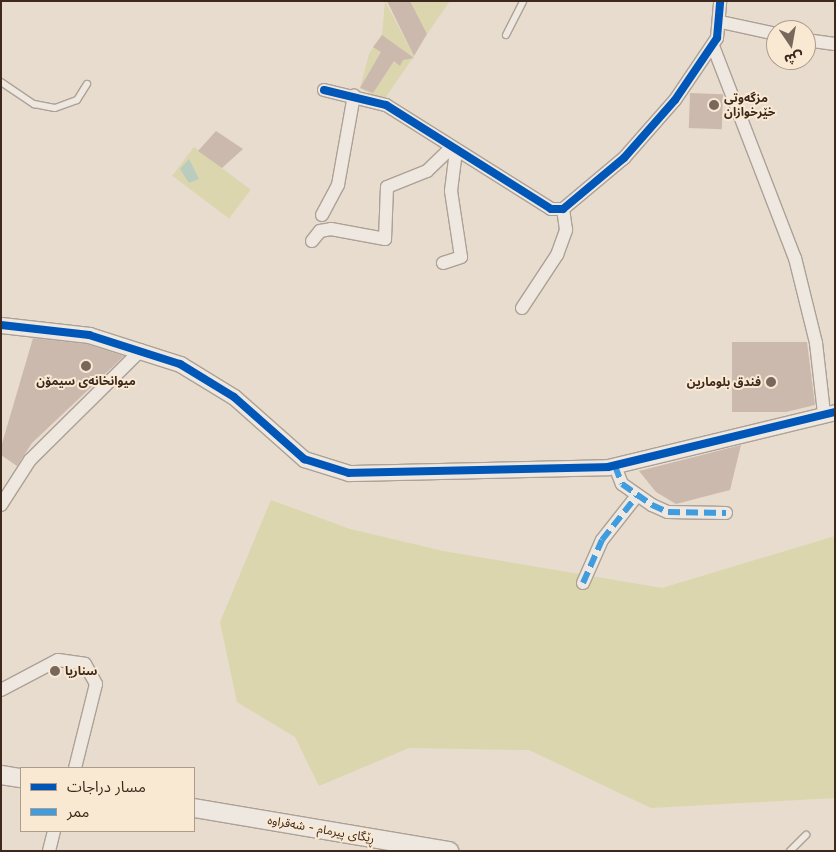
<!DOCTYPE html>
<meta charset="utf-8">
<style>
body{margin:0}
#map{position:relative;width:836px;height:852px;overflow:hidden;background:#e7dccd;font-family:"Libre Baskerville","Noto Sans Arabic",serif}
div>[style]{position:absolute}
.green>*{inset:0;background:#dbd6ae;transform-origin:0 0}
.water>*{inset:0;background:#b9ccbe}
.building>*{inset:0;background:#ccb9ae;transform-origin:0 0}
.roads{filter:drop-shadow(1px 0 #aca196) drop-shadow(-1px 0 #aca196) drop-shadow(0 1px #aca196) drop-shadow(0 -1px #aca196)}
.service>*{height:6px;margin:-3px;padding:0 3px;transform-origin:3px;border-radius:3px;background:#efe8e0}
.minor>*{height:12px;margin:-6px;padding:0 6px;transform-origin:6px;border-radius:6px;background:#efe8e0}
.tertiary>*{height:15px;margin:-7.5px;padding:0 7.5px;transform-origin:7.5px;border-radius:7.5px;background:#efe8e0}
.secondary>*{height:18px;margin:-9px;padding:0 9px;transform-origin:9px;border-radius:9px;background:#efe8e0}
.quiet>*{height:6px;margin-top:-3px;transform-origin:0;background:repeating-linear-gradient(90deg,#3f9cdf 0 12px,transparent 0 18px)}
.cycleway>*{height:8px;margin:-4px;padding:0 4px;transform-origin:4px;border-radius:4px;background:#0057b8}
.dots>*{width:14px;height:14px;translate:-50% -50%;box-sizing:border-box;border:2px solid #f9e9d3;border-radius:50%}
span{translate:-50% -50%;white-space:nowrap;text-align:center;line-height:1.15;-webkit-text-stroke:4px #f9e9d3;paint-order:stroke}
.poi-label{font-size:12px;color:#3d281d;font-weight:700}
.left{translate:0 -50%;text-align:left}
.right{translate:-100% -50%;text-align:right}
.street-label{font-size:12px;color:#3d281d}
.frame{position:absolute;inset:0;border:2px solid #3d281d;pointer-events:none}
.legend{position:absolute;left:20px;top:767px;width:175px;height:65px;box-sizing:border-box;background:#f9e9d3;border:1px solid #ae9c8a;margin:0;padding:6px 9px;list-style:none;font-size:15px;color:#3d281d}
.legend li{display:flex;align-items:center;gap:10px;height:25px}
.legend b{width:25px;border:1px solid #ae9c8a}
.north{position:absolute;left:766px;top:20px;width:50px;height:50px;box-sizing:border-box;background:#f9e9d3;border:1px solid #ae9c8a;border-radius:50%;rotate:168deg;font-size:14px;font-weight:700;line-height:20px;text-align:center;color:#3d281d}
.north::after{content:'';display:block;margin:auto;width:18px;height:22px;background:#78675b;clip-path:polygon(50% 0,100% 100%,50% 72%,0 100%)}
</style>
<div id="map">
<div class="green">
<i style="clip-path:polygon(385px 1px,414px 56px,383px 101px,360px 88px,369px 54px,382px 35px)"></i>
<i style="clip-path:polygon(410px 1px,450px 1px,427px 34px)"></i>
<i style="left:194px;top:147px;width:71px;height:36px;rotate:37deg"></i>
<i style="clip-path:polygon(271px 500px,350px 529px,443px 551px,662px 588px,835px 536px,835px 798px,651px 808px,529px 750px,409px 748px,319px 786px,295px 737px,237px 702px,220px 622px)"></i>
</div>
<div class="water">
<i style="clip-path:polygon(189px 159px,199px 179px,189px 183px,180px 169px)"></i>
</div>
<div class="building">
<i style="clip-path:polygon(387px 1px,410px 1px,427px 34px,414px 56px)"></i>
<i style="clip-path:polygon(382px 35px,414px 58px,403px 60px,400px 66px,394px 61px,373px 93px,360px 88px,381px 52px,373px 47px)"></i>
<i style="left:690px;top:93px;width:33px;height:35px;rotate:2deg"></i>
<i style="clip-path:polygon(216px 131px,243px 149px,222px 168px,198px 151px)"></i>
<i style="clip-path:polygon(33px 338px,87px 344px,124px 356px,32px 443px,17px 466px,1px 455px,1px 447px)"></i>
<i style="clip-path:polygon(732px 342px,807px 342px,815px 405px,786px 412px,732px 412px)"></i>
<i style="clip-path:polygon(741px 445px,730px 490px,676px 504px,656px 492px,639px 471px)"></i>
</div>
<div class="roads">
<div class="service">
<i style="left:506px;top:35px;width:38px;rotate:-63deg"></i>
<i style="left:1px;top:82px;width:40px;rotate:34deg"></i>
<i style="left:34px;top:104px;width:21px;rotate:11deg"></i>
<i style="left:55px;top:108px;width:23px;rotate:-20deg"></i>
<i style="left:77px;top:100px;width:19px;rotate:-58deg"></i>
<i style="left:790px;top:851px;width:23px;rotate:-45deg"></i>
</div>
<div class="minor">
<i style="left:721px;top:22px;width:56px;rotate:12.3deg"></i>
<i style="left:806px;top:40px;width:29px;rotate:8deg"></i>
<i style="left:713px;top:46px;width:227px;rotate:68.9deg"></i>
<i style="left:795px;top:258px;width:88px;rotate:76.1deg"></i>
<i style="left:816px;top:343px;width:70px;rotate:83.5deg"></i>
<i style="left:324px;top:90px;width:64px;rotate:13.6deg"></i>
<i style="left:386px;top:105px;width:195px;rotate:32.2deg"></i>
<i style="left:551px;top:209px;width:12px"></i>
<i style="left:563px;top:209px;width:80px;rotate:-39.9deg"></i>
<i style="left:624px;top:158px;width:77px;rotate:-48.7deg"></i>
<i style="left:675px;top:100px;width:75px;rotate:-55.9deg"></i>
<i style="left:717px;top:38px;width:37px;rotate:-85deg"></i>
<i style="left:322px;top:215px;width:34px;rotate:-62deg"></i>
<i style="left:338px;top:185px;width:91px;rotate:-79.9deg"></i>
<i style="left:312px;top:241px;width:13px;rotate:-51deg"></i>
<i style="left:320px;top:231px;width:11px;rotate:-10deg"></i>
<i style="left:331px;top:229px;width:55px;rotate:10.5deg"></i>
<i style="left:385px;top:239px;width:52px;rotate:-87.8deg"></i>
<i style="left:387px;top:187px;width:43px;rotate:-21.8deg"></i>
<i style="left:427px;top:171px;width:33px;rotate:-44deg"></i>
<i style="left:443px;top:263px;width:19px;rotate:-18deg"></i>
<i style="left:461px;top:257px;width:67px;rotate:-98.6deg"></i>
<i style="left:451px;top:191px;width:40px;rotate:-82.9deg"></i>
<i style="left:522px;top:308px;width:64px;rotate:-56.6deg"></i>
<i style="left:557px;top:255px;width:27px;rotate:-70deg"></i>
<i style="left:566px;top:230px;width:21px;rotate:-98deg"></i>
<i style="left:615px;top:466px;width:19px;rotate:69deg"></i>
<i style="left:622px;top:484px;width:37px;rotate:35deg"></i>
<i style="left:652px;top:505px;width:17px;rotate:24deg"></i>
<i style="left:668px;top:512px;width:58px;rotate:1deg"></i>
<i style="left:1px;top:505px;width:54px;rotate:-57.2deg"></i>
<i style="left:30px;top:460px;width:156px;rotate:-44.7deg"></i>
<i style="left:583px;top:583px;width:47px;rotate:-66.2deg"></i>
<i style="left:602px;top:540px;width:55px;rotate:-51.7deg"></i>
<i style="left:1px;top:690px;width:64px;rotate:-27.8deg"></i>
<i style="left:58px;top:660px;width:27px;rotate:8deg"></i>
<i style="left:85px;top:664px;width:23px;rotate:61deg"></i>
<i style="left:96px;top:684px;width:87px;rotate:104deg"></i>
<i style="left:49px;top:851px;width:21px;rotate:-76deg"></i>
</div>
<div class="tertiary">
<i style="left:1px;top:325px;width:89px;rotate:6.5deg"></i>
<i style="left:89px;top:335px;width:96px;rotate:17.7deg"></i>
<i style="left:180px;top:364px;width:63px;rotate:31.4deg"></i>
<i style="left:234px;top:397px;width:94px;rotate:41.5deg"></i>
<i style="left:304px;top:459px;width:47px;rotate:17.3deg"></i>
<i style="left:349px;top:473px;width:259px;rotate:-1.3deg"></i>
<i style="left:608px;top:467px;width:234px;rotate:-13.6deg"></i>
</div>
<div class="secondary">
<i style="left:1px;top:775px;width:20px;rotate:9deg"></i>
<i style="left:194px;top:808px;width:259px;rotate:9.6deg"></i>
</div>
</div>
<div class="quiet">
<i style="left:615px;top:466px;width:19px;rotate:69deg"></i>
<i style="left:622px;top:484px;width:37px;rotate:35deg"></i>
<i style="left:652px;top:505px;width:17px;rotate:24deg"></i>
<i style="left:668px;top:512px;width:58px;rotate:1deg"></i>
<i style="left:583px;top:583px;width:47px;rotate:-66.2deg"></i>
<i style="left:602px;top:540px;width:55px;rotate:-51.7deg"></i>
</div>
<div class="cycleway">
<i style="left:324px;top:90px;width:64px;rotate:13.6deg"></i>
<i style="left:386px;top:105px;width:195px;rotate:32.2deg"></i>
<i style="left:551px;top:209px;width:12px"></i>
<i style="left:563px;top:209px;width:80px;rotate:-39.9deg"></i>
<i style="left:624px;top:158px;width:77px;rotate:-48.7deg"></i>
<i style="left:675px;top:100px;width:75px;rotate:-55.9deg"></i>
<i style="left:717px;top:38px;width:37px;rotate:-85deg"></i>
<i style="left:1px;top:325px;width:89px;rotate:6.5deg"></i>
<i style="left:89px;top:335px;width:96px;rotate:17.7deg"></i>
<i style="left:180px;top:364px;width:63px;rotate:31.4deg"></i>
<i style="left:234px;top:397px;width:94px;rotate:41.5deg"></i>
<i style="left:304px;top:459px;width:47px;rotate:17.3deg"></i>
<i style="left:349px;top:473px;width:259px;rotate:-1.3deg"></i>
<i style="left:608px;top:467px;width:234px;rotate:-13.6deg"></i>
</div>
<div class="dots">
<i style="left:714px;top:105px;background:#78675b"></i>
<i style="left:86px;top:366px;background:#78675b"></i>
<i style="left:771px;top:382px;background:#78675b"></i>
<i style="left:55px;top:671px;background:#78675b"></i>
</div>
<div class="poi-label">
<span class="left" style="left:724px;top:105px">مزگەوتی<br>خێرخوازان</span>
<span style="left:86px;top:381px">میوانخانەی سیمۆن</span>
<span class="right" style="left:761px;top:382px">فندق بلومارين</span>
<span class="left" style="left:65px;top:671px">سناريا</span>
</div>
<div class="street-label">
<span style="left:321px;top:829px;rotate:10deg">ڕێگای پیرمام - شەقراوە</span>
</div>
<div class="frame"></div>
<ul class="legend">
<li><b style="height:6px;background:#0057b8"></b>مسار دراجات</li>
<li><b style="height:6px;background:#3f9cdf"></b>ممر</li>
</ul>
<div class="north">ش</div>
</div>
